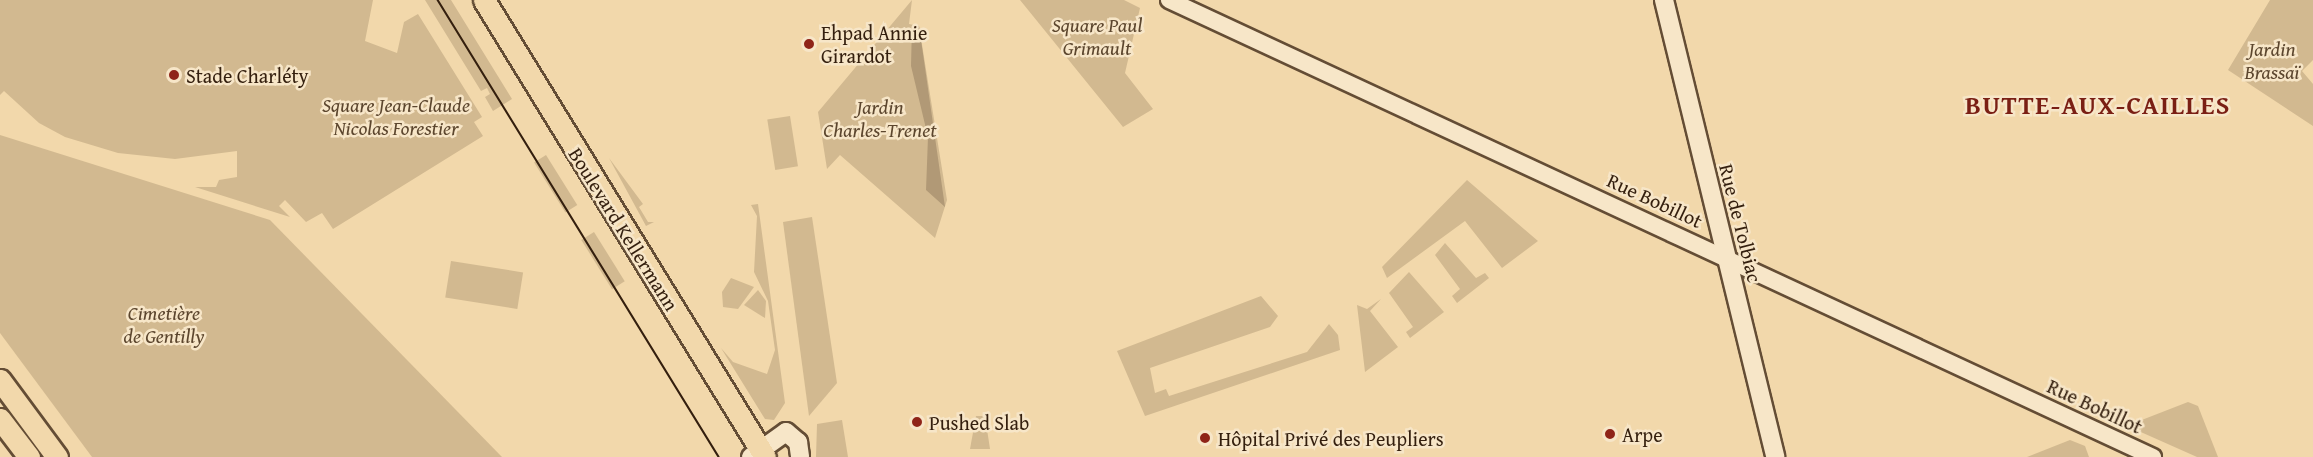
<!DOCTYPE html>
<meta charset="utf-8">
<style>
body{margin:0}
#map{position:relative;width:2313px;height:457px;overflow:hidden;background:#f2d8ab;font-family:"Gentium Book Plus",serif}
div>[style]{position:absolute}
.green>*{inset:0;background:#d2b990;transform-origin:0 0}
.water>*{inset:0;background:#b19976}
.roads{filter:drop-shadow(2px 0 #644d35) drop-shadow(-2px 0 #644d35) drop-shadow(0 2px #644d35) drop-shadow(0 -2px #644d35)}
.tertiary>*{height:16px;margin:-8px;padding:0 8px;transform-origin:8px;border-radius:8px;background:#f7e6c8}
.secondary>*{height:18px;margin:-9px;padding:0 9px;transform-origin:9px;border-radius:9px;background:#f7e6c8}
.primary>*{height:21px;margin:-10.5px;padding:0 10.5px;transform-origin:10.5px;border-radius:10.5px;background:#f2d8ab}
.trunk>*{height:21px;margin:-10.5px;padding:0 10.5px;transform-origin:10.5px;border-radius:10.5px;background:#f2d8ab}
.tram>*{height:1.5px;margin:-0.75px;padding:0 0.75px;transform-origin:0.75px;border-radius:0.75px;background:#341f0e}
.dots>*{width:16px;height:16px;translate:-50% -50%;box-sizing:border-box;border:3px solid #f7e6c8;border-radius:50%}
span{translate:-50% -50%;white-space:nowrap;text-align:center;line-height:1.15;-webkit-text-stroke:5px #f7e6c8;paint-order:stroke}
.park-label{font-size:20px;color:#5c462e;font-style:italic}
.poi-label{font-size:20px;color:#341f0e}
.left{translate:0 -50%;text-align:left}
.street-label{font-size:20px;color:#341f0e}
.district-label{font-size:26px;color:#7a1f14;font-weight:700;letter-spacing:1.5px}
</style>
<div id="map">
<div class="green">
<i style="clip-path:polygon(0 0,373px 0,365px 41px,397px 53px,404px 22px,418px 14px,482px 117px,474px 122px,483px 136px,333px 229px,322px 213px,306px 222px,285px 200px,279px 206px,290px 217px,195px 187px,216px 187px,219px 180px,237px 177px,237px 151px,175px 159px,118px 153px,65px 137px,39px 123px,4px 91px,0 95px)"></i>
<i style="clip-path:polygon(425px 0,451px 0,512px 99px,493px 111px,485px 97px,490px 94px,487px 88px,481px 91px)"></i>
<i style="clip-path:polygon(912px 0,909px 24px,919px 26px,947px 200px,935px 238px,840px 155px,827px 169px,818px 112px)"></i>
<i style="clip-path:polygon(1020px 0,1124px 0,1140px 8px,1125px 73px,1153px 109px,1123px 127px)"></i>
<i style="clip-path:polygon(2270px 0,2313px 0,2313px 60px,2302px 71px,2313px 84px,2313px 126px,2228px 70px)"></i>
<i style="left:790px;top:116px;width:51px;height:23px;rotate:81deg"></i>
<i style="clip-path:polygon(0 135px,270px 220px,502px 457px,92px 457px,0 333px)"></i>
<i style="left:546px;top:155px;width:59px;height:14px;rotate:58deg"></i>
<i style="clip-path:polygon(609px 158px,643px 204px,639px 207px,648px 222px,654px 222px,646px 226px)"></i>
<i style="clip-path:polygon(1467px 180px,1538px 241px,1502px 268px,1465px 221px,1387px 278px,1382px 267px)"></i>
<i style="clip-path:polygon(758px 204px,785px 403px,774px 420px,765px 419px,721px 348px,733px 362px,767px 374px,775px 350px,768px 301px,754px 272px,757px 216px,751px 205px)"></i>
<i style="clip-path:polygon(812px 217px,837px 383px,809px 416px,783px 222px)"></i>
<i style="left:594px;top:232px;width:58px;height:15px;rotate:58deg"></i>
<i style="clip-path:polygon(1445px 243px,1476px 278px,1485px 273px,1489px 278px,1457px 303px,1452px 296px,1460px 289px,1435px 255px)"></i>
<i style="left:451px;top:261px;width:73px;height:37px;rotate:9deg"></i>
<i style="clip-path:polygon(1409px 272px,1444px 312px,1410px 338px,1406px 332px,1413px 327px,1389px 293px)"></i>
<i style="clip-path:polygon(731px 278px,754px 287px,738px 309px,723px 307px,722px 292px)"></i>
<i style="clip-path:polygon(758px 290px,766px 301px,765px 318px,744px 305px)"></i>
<i style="clip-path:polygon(1261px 296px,1278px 316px,1270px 327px,1150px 368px,1155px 393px,1166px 389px,1169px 396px,1307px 352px,1329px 324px,1338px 335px,1340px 350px,1145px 416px,1117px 351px)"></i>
<i style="clip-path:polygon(1381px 299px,1370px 311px,1398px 347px,1365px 372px,1357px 305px,1367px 309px)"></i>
<i style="clip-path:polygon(2188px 402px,2198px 406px,2218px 457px,2197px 457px,2134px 429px,2134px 423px)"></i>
<i style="clip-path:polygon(976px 416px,985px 416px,990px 449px,970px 449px)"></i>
<i style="clip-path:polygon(842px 420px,848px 457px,816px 457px,817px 424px)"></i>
<i style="clip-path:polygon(2070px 440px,2085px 446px,2089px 457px,2027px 457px)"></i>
</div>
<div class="water">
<i style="clip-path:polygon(912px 25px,919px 26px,945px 207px,926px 190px,928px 137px,911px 66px)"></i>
</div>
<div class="roads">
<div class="tertiary">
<i style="left:1169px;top:0;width:1085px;rotate:24.91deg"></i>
</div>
<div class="secondary">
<i style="left:1664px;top:0;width:470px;rotate:76.3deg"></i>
<i style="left:751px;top:457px;width:43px;rotate:-35.5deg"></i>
<i style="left:786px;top:432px;width:16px;rotate:40deg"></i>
<i style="left:798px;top:442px;width:15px;rotate:82deg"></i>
</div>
<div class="primary">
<i style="left:484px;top:0;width:536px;rotate:58.41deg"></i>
</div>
<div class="trunk">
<i style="left:0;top:380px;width:96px;rotate:53.5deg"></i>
<i style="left:0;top:419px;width:48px;rotate:52.7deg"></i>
</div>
</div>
<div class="tram">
<i style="left:438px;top:0;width:536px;rotate:58.41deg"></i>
</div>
<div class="dots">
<i style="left:809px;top:44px;background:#8f2418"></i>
<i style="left:174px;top:75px;background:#8f2418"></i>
<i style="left:917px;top:422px;background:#8f2418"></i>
<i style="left:1610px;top:434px;background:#8f2418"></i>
<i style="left:1205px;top:438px;background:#8f2418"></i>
</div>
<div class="park-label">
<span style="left:1097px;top:36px">Square Paul<br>Grimault</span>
<span style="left:2272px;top:60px">Jardin<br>Brassaï</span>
<span style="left:396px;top:116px">Square Jean-Claude<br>Nicolas Forestier</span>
<span style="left:880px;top:118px">Jardin<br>Charles-Trenet</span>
<span style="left:164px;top:324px">Cimetière<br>de Gentilly</span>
</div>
<div class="poi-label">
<span class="left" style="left:821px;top:44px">Ehpad Annie<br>Girardot</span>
<span class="left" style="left:186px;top:75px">Stade Charléty</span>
<span class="left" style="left:929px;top:422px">Pushed Slab</span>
<span class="left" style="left:1622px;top:434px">Arpe</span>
<span class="left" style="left:1218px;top:438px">Hôpital Privé des Peupliers</span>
</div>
<div class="street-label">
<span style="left:1655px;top:200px;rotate:25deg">Rue Bobillot</span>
<span style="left:1741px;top:223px;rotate:76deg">Rue de Tolbiac</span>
<span style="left:624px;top:229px;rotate:58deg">Boulevard Kellermann</span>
<span style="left:2095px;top:406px;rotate:25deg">Rue Bobillot</span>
</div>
<div class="district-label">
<span style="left:2098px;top:105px">BUTTE-AUX-CAILLES</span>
</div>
</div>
